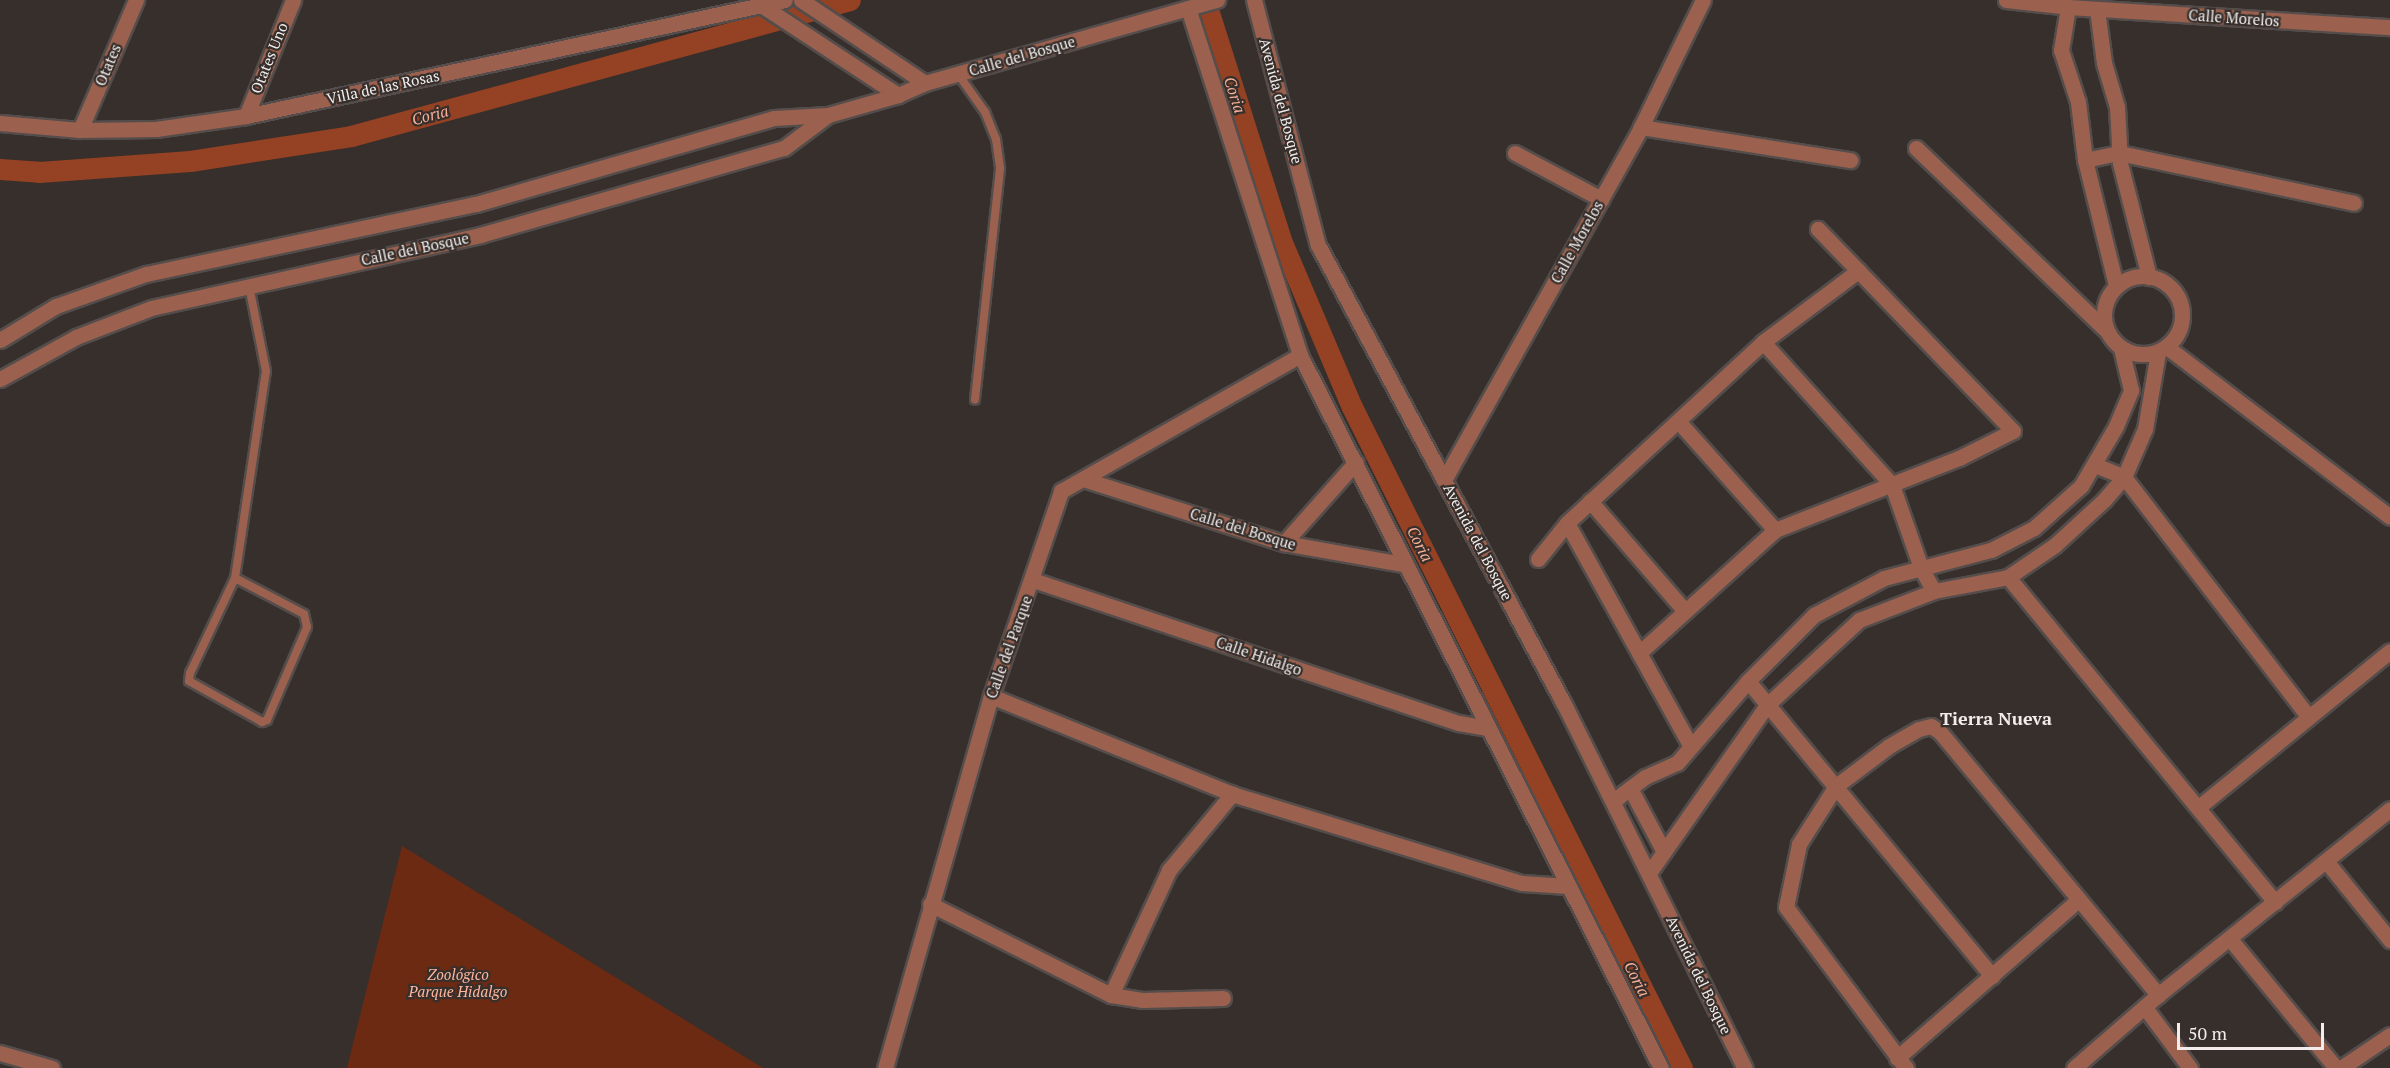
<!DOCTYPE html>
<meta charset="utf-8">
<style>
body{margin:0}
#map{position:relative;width:2390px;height:1068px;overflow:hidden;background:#362f2c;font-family:"PT Serif",serif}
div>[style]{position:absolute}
.green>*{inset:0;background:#6d2a12}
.canal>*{height:21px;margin:-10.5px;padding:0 10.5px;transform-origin:10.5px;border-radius:10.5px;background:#954123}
.roads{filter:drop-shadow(2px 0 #544d4b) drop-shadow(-2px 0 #544d4b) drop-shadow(0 2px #544d4b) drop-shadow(0 -2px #544d4b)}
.service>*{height:8px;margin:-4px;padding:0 4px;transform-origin:4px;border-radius:4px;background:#9b614e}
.minor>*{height:15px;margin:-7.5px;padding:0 7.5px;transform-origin:7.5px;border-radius:7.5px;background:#9b614e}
.minor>.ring{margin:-7.5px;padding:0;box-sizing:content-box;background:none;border:15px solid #9b614e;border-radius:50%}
.tertiary>*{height:15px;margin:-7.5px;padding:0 7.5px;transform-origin:7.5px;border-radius:7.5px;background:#9b614e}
span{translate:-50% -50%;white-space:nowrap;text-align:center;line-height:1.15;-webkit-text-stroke:4.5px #362f2c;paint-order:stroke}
.street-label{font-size:15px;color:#f2edec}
.park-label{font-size:15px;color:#feb59d;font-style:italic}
.water-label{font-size:16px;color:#f8b098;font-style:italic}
.quarter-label{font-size:18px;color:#f2edec;font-weight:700}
.scale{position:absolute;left:2177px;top:1023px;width:147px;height:27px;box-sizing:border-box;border:3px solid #f2edec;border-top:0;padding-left:8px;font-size:18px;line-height:21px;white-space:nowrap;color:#f2edec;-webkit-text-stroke:4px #362f2c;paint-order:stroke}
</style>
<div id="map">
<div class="green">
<i style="clip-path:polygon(402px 846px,763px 1068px,347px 1068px)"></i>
</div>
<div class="canal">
<i style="left:1205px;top:0;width:252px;rotate:72.4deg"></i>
<i style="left:1281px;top:240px;width:181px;rotate:67deg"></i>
<i style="left:1352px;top:407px;width:739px;rotate:63.47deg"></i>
<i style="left:0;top:169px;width:39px;rotate:4deg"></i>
<i style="left:39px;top:172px;width:151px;rotate:-4.2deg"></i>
<i style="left:190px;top:161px;width:163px;rotate:-8.8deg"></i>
<i style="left:351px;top:136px;width:517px;rotate:-15.25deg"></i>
</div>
<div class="roads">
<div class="service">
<i style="left:958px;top:74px;width:47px;rotate:54.6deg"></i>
<i style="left:985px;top:112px;width:29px;rotate:68deg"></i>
<i style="left:996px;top:139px;width:30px;rotate:82deg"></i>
<i style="left:1000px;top:169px;width:232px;rotate:96.2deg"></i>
<i style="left:235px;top:578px;width:105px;rotate:115.3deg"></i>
<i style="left:190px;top:673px;width:8px;rotate:97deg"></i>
<i style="left:189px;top:681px;width:84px;rotate:29.3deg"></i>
<i style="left:262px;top:722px;width:5px;rotate:-22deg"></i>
<i style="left:267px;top:720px;width:101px;rotate:-66.7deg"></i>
<i style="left:307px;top:627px;width:13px;rotate:-103deg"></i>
<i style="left:304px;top:614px;width:78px;rotate:-152.4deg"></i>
<i style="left:235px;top:578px;width:209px;rotate:-81.5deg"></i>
<i style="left:266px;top:371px;width:87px;rotate:-101.3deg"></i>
</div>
<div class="minor">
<i style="left:801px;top:0;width:149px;rotate:33.8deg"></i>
<i style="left:1254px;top:0;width:253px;rotate:75.4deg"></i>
<i style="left:1318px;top:245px;width:523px;rotate:61.82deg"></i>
<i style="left:1565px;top:706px;width:404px;rotate:63.6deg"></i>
<i style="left:2006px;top:0;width:62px;rotate:6.4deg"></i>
<i style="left:2068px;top:7px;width:323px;rotate:3.6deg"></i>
<i style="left:758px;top:3px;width:168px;rotate:33.3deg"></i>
<i style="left:2068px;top:7px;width:44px;rotate:99.2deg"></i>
<i style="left:2061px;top:50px;width:55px;rotate:71.9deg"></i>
<i style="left:2078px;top:102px;width:58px;rotate:83.1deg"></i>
<i style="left:2085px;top:160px;width:129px;rotate:76.1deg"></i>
<i style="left:1188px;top:8px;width:365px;rotate:72.1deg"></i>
<i style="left:1300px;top:355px;width:799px;rotate:63.15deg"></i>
<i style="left:2097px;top:9px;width:54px;rotate:82.6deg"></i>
<i style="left:2104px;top:63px;width:46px;rotate:73.5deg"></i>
<i style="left:2117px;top:107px;width:56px;rotate:86.9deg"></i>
<i style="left:2120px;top:163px;width:118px;rotate:75.7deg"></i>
<i style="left:246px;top:116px;width:125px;rotate:-67.9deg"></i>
<i style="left:0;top:123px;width:80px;rotate:5deg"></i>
<i style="left:80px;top:130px;width:76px;rotate:-0.8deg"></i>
<i style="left:156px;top:129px;width:91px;rotate:-8.2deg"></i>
<i style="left:246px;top:116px;width:551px;rotate:-12.15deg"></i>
<i style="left:1641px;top:127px;width:212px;rotate:9deg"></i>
<i style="left:80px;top:130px;width:142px;rotate:-66.7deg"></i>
<i style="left:1916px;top:148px;width:266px;rotate:43.8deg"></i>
<i style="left:1515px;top:153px;width:98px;rotate:28.1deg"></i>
<i style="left:2085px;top:160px;width:35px;rotate:-12deg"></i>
<i style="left:2119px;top:153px;width:240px;rotate:12deg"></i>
<i class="ring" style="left:2104px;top:276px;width:63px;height:63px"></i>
<i style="left:1763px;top:342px;width:193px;rotate:47.9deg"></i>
<i style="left:1892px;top:485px;width:88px;rotate:70.7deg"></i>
<i style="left:1921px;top:568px;width:26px;rotate:61deg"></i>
<i style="left:2167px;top:347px;width:280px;rotate:37.3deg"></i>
<i style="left:1678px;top:421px;width:146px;rotate:48.3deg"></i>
<i style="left:2095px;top:465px;width:31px;rotate:22deg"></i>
<i style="left:2124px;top:477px;width:303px;rotate:52.4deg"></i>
<i style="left:1086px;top:480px;width:208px;rotate:17.7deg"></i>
<i style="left:1284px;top:543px;width:121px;rotate:10deg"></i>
<i style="left:1444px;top:480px;width:404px;rotate:-60.8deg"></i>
<i style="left:1641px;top:127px;width:141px;rotate:-64deg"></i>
<i style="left:1590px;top:501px;width:145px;rotate:49.2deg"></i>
<i style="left:1567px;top:523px;width:254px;rotate:61deg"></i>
<i style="left:1284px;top:543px;width:108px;rotate:-48.4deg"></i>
<i style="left:1538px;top:559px;width:46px;rotate:-51.1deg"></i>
<i style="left:1567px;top:523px;width:267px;rotate:-42.7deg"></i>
<i style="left:1763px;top:342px;width:119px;rotate:-36.8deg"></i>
<i style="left:2008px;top:577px;width:421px;rotate:50.6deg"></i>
<i style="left:1033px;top:580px;width:449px;rotate:18.6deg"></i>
<i style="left:1459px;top:723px;width:28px;rotate:10deg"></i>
<i style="left:1639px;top:653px;width:183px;rotate:-42.1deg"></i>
<i style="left:1775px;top:530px;width:198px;rotate:-21.4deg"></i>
<i style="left:1959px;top:458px;width:60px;rotate:-26.6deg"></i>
<i style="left:2013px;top:431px;width:281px;rotate:-134deg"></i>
<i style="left:1748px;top:681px;width:383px;rotate:50.4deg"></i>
<i style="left:991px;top:696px;width:260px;rotate:22.1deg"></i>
<i style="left:1232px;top:794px;width:303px;rotate:17.1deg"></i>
<i style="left:1522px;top:883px;width:45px;rotate:3.8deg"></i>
<i style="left:1630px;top:788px;width:72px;rotate:62deg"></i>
<i style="left:1613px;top:801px;width:40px;rotate:-37deg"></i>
<i style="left:1645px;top:777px;width:35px;rotate:-24deg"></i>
<i style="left:1677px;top:763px;width:108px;rotate:-49.1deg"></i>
<i style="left:1748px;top:681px;width:93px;rotate:-45deg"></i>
<i style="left:1814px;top:615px;width:79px;rotate:-27.9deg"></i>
<i style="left:1884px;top:578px;width:111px;rotate:-14.7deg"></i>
<i style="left:1991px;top:550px;width:48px;rotate:-27.1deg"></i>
<i style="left:2034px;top:528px;width:63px;rotate:-41.8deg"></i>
<i style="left:2081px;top:486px;width:69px;rotate:-59.7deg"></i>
<i style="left:2116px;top:426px;width:39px;rotate:-67deg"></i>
<i style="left:2131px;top:390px;width:43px;rotate:-103.4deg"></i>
<i style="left:2200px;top:806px;width:245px;rotate:-39.2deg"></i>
<i style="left:2326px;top:861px;width:102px;rotate:51deg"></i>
<i style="left:1649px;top:873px;width:205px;rotate:-54.9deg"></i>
<i style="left:1767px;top:705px;width:125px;rotate:-42.7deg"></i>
<i style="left:1859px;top:620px;width:80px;rotate:-21.1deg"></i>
<i style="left:1934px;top:591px;width:75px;rotate:-10.7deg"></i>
<i style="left:2008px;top:577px;width:57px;rotate:-34.2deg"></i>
<i style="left:2055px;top:545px;width:67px;rotate:-42.6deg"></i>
<i style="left:2104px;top:500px;width:30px;rotate:-49deg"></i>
<i style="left:2124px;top:477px;width:52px;rotate:-66.4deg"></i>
<i style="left:2145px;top:429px;width:78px;rotate:-80.4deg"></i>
<i style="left:930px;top:904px;width:203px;rotate:26.7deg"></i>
<i style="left:1111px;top:995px;width:31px;rotate:9deg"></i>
<i style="left:1142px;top:1000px;width:81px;rotate:-1.4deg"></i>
<i style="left:2230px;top:939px;width:167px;rotate:50.6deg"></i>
<i style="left:1111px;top:995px;width:138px;rotate:-65.1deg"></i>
<i style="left:1169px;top:870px;width:99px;rotate:-50.3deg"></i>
<i style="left:2146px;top:1009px;width:74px;rotate:53.3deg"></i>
<i style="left:0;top:1053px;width:54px;rotate:16.1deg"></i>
<i style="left:1897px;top:1058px;width:239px;rotate:-41.1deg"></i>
<i style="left:885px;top:1068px;width:387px;rotate:-74.1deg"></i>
<i style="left:991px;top:696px;width:217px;rotate:-71.1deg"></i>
<i style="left:1061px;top:491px;width:275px;rotate:-29.6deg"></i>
<i style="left:1906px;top:1068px;width:201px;rotate:-126.7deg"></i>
<i style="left:1786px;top:907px;width:64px;rotate:-78.3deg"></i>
<i style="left:1799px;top:844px;width:69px;rotate:-57.5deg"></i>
<i style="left:1836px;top:786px;width:66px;rotate:-37deg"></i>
<i style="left:1889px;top:746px;width:34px;rotate:-30deg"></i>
<i style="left:1919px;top:729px;width:12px;rotate:-14deg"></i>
<i style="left:1931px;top:726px;width:11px;rotate:34deg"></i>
<i style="left:1940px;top:732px;width:342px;rotate:50.3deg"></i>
<i style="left:2074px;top:1068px;width:111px;rotate:-41deg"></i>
<i style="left:2158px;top:995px;width:297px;rotate:-38.7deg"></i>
<i style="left:2341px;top:1068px;width:59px;rotate:-34deg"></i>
</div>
<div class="tertiary">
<i style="left:0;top:340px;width:66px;rotate:-31.3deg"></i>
<i style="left:56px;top:306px;width:96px;rotate:-19.6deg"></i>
<i style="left:146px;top:274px;width:337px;rotate:-12deg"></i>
<i style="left:476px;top:204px;width:310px;rotate:-16.1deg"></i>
<i style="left:774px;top:118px;width:54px;rotate:-3.2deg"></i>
<i style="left:828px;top:115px;width:73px;rotate:-15.9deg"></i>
<i style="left:898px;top:95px;width:30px;rotate:-24deg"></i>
<i style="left:925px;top:83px;width:304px;rotate:-15.9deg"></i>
<i style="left:0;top:379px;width:87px;rotate:-28.9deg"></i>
<i style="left:76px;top:337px;width:80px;rotate:-21.1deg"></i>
<i style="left:151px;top:308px;width:337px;rotate:-12.5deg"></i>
<i style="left:480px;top:235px;width:316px;rotate:-16deg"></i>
<i style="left:784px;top:148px;width:55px;rotate:-36.9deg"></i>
</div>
</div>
<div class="street-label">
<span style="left:2234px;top:18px;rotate:4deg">Calle Morelos</span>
<span style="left:1022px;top:56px;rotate:-16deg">Calle del Bosque</span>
<span style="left:269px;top:58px;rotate:-68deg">Otates Uno</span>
<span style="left:108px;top:65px;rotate:-67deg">Otates</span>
<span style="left:383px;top:87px;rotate:-12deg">Villa de las Rosas</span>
<span style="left:1281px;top:101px;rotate:75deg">Avenida del Bosque</span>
<span style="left:1577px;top:242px;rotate:-61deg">Calle Morelos</span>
<span style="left:415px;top:249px;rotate:-12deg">Calle del Bosque</span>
<span style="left:1243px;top:529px;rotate:17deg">Calle del Bosque</span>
<span style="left:1478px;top:542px;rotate:62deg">Avenida del Bosque</span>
<span style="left:1009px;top:647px;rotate:-70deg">Calle del Parque</span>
<span style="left:1259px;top:656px;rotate:19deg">Calle Hidalgo</span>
<span style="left:1699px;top:975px;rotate:64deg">Avenida del Bosque</span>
</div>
<div class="park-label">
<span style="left:458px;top:983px">Zoológico<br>Parque Hidalgo</span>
</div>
<div class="water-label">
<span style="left:1235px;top:95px;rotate:72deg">Coria</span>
<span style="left:430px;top:115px;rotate:-15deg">Coria</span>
<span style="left:1420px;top:544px;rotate:63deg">Coria</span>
<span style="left:1637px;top:979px;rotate:63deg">Coria</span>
</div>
<div class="quarter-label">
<span style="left:1996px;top:718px">Tierra Nueva</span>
</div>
<div class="scale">50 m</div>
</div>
